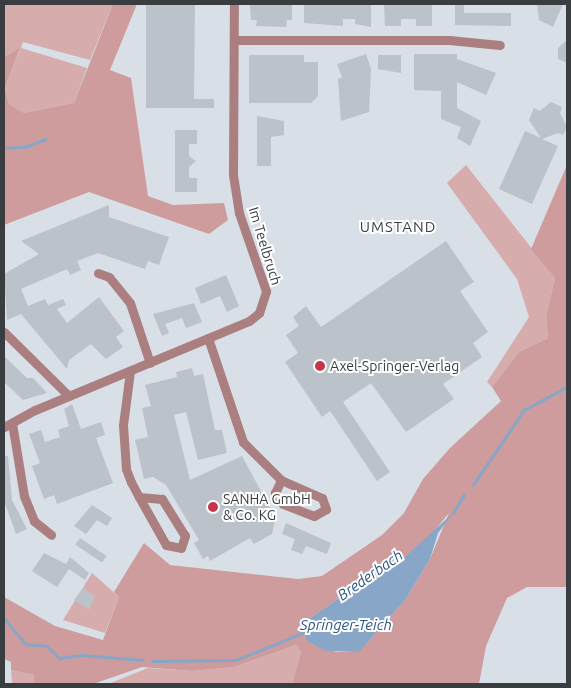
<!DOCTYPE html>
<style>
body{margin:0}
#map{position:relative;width:571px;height:688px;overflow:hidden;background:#d8dfe7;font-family:Ubuntu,sans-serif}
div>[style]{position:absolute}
.green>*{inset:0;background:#d7acac}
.forest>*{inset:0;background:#ce9c9c}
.water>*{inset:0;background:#87a6c8}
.stream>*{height:2.5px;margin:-1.25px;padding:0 1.25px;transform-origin:1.25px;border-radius:1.25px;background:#87a6c8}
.building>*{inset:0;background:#bbc2c9;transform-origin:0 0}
.minor>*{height:9px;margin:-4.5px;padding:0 4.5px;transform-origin:4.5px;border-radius:4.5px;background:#ab7f80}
.dots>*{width:14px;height:14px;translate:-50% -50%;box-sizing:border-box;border:2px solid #fff;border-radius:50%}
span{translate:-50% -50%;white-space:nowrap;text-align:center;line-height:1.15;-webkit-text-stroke:4px #fff;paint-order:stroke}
.street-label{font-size:14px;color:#3a3d40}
.poi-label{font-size:14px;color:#3a3d40}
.left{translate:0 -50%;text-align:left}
.neighbourhood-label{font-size:15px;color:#3d4249;letter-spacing:1px}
.water-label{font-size:15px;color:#295785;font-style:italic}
.frame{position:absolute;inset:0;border:5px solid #3a3d40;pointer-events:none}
</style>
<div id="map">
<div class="green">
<i style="clip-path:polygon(4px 4px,113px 4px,90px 60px,23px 42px,21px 48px,87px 68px,74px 103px,24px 113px,9px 104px,5px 88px,20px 49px,4px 57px)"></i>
<i style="clip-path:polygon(466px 165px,555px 278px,546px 317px,548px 338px,519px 352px,492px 387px,487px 382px,529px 317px,517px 279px,447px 183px)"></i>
<i style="clip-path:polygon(92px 573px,119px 597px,105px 633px,63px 620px)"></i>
<i style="clip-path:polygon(296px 645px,301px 652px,292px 684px,108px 684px,148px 668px,192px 671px,234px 667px)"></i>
<i style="clip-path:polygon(11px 670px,35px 675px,34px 684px,12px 684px)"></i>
</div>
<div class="forest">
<i style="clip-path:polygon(113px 4px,137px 4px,110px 70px,131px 78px,148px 196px,173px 205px,224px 203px,228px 220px,209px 234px,89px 192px,4px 225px,4px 57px,20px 48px,5px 88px,9px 104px,24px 113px,74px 103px)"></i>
<i style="clip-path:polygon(evenodd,567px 165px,567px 587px,527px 587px,507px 598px,486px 646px,479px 684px,292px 684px,301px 652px,296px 645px,234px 667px,192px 671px,142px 667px,93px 684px,34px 684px,34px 675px,11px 670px,11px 662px,4px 659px,4px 597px,55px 626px,103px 640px,119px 597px,114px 592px,144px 543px,170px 565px,298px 579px,322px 576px,382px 535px,404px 513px,423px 479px,450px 448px,501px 401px,492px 387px,519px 352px,548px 338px,546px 317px,555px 278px,531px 249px,567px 165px,449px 513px,430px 559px,405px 600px,367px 643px,353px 652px,335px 652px,309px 619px,346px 593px,393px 568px,424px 543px,449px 513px)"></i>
</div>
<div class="water">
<i style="clip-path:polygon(454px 512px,438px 533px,430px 559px,405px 600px,359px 652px,326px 651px,307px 641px,303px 630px,309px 619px,346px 593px,393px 568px)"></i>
</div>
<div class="stream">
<i style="left:4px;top:148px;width:21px;rotate:-3deg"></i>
<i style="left:25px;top:147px;width:22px;rotate:-21deg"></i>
<i style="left:473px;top:485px;width:91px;rotate:-55.8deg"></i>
<i style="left:524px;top:410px;width:49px;rotate:-28.1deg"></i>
<i style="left:453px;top:513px;width:21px;rotate:-59deg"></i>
<i style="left:4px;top:618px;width:34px;rotate:50deg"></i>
<i style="left:26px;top:644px;width:21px;rotate:5deg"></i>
<i style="left:47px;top:646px;width:17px;rotate:45deg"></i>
<i style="left:59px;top:658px;width:22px;rotate:-8deg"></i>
<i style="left:81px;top:655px;width:62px;rotate:4.6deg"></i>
<i style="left:152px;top:661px;width:84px;rotate:-0.7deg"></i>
<i style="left:236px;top:660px;width:74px;rotate:-22.1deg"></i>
</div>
<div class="building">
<i style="clip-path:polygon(146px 4px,195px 4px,194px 99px,214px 99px,214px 108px,146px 108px)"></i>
<i style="clip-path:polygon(250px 4px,292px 4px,292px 20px,287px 20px,286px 27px,256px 26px,257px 20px,251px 20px)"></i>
<i style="clip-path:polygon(304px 4px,371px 4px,371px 27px,355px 24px,355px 19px,343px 19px,343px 26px,304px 23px)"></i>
<i style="clip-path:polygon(384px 4px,432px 4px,432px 26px,416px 26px,416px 19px,401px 19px,401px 26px,385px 26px)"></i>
<i style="clip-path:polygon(455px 4px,464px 4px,464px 13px,511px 13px,511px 26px,455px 25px)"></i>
<i style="clip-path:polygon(537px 4px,563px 4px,553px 27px,539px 20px)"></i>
<i style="clip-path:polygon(567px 40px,567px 63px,558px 59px,558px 48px)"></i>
<i style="clip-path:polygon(366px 54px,371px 69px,369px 112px,341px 121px,338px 79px,342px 77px,337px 64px)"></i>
<i style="clip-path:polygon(414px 54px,457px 54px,457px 59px,496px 73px,486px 95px,457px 82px,457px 108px,481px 121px,470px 146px,457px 138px,461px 127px,441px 119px,441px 91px,414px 90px)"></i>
<i style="clip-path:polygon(249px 55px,304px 55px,304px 62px,318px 62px,318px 96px,311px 103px,249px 103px)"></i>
<i style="clip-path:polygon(378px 55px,401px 55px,401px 73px,378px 69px)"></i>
<i style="clip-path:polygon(551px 102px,562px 107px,560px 113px,567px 127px,563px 135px,558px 133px,542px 139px,558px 146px,532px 204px,499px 189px,525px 131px,541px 138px,529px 120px,534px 108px,540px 111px)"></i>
<i style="clip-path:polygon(257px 116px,284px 121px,284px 135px,271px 137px,271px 166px,257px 166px)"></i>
<i style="clip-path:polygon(175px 130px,197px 130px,197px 144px,189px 144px,189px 156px,196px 161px,189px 167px,189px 178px,197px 178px,197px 192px,175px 192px)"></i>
<i style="clip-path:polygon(109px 205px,109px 217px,169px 237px,159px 265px,148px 261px,145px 269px,98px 253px,77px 261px,81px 270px,77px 272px,70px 275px,67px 269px,21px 289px,28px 306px,45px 299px,48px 305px,63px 299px,66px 305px,57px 309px,67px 323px,99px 297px,124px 331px,116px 337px,123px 347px,106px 359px,91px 344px,69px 360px,67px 369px,21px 314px,7px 320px,4px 274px,39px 254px,21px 241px)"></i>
<i style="clip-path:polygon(446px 241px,474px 282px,460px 291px,488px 332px,473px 343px,482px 357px,443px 384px,454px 399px,406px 432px,371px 383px,343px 402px,390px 472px,377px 481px,335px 418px,330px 411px,322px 417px,285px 362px,298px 353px,286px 335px,299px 326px,293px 317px,306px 306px,321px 327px)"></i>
<i style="clip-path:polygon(226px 275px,239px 306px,227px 312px,220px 296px,201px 304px,195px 288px)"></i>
<i style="clip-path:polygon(194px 303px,202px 322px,186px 328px,182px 318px,165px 324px,169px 333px,162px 336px,153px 314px)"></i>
<i style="clip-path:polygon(4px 356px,27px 378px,33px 378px,47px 393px,23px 400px,4px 382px)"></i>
<i style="clip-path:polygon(192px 368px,194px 376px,203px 374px,215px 430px,222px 430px,227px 453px,198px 460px,186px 412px,174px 415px,190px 480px,242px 456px,271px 510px,277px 512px,272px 534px,254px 544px,250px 538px,210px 561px,208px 556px,203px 559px,194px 543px,199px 540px,166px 485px,153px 477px,144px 479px,135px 440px,148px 437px,142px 408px,151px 406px,145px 385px,177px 377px,176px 372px)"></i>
<i style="clip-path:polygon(72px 404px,81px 429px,101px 422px,105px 435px,96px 438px,113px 483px,57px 504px,54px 495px,44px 499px,32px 466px,40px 463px,29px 434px,41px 430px,45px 442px,60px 437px,58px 430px,69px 426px,64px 409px)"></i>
<i style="clip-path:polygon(4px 456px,8px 456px,12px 500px,27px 529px,16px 534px,4px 501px)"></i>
<i style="clip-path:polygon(92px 505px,112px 518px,107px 526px,97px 520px,86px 534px,74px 526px)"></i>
<i style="clip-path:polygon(286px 523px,331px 543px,327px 554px,306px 546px,302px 554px,291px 550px,295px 539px,282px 534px)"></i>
<i style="left:80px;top:538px;width:32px;height:8px;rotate:34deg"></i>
<i style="clip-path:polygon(44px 553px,66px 564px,70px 557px,89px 573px,85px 580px,69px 569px,57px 587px,32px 571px)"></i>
<i style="clip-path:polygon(83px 588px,95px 596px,89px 610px,74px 600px)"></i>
</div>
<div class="minor">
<i style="left:234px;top:40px;width:215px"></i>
<i style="left:449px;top:40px;width:51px;rotate:5.6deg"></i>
<i style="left:98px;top:273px;width:12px;rotate:20deg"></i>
<i style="left:109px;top:277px;width:33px;rotate:51deg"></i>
<i style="left:130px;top:303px;width:63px;rotate:71.6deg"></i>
<i style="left:4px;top:332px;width:91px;rotate:44.6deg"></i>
<i style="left:208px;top:338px;width:110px;rotate:71.4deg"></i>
<i style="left:243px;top:442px;width:54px;rotate:45deg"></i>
<i style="left:281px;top:480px;width:45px;rotate:23.7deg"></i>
<i style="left:322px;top:498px;width:12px;rotate:70deg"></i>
<i style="left:326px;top:509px;width:14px;rotate:150deg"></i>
<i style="left:314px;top:516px;width:33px;rotate:-159deg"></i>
<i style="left:283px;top:504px;width:14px;rotate:-126deg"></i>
<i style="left:275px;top:493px;width:14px;rotate:-65deg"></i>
<i style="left:130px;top:371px;width:54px;rotate:97.4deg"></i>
<i style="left:123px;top:425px;width:44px;rotate:86.1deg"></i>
<i style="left:126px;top:469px;width:14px;rotate:69deg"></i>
<i style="left:131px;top:482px;width:17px;rotate:62deg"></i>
<i style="left:139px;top:497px;width:55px;rotate:60.6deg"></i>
<i style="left:166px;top:545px;width:15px;rotate:11deg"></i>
<i style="left:181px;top:548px;width:13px;rotate:-72deg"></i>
<i style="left:185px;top:536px;width:44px;rotate:-121.9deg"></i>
<i style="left:162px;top:499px;width:23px;rotate:-175deg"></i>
<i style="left:12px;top:423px;width:74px;rotate:80.7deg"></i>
<i style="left:24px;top:496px;width:27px;rotate:68deg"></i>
<i style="left:34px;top:521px;width:22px;rotate:39deg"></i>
<i style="left:4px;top:427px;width:35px;rotate:-29deg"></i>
<i style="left:35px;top:410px;width:232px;rotate:-22.6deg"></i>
<i style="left:249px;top:321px;width:13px;rotate:-39deg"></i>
<i style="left:259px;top:313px;width:23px;rotate:-72deg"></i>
<i style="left:266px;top:291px;width:83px;rotate:-109.1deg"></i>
<i style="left:239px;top:213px;width:39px;rotate:-99deg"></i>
<i style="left:233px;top:174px;width:170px;rotate:-89.7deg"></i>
</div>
<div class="dots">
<i style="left:320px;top:366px;background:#c6364b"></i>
<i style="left:213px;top:507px;background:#c6364b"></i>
</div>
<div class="street-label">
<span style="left:265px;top:246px;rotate:73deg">Im Teelbruch</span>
</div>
<div class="poi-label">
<span class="left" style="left:330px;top:366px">Axel-Springer-Verlag</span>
<span class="left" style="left:223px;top:507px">SANHA GmbH<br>&amp; Co. KG</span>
</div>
<div class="neighbourhood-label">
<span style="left:398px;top:227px">UMSTAND</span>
</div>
<div class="water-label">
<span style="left:370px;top:575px;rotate:-35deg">Brederbach</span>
<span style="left:346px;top:625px">Springer-Teich</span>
</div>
<div class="frame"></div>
</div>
